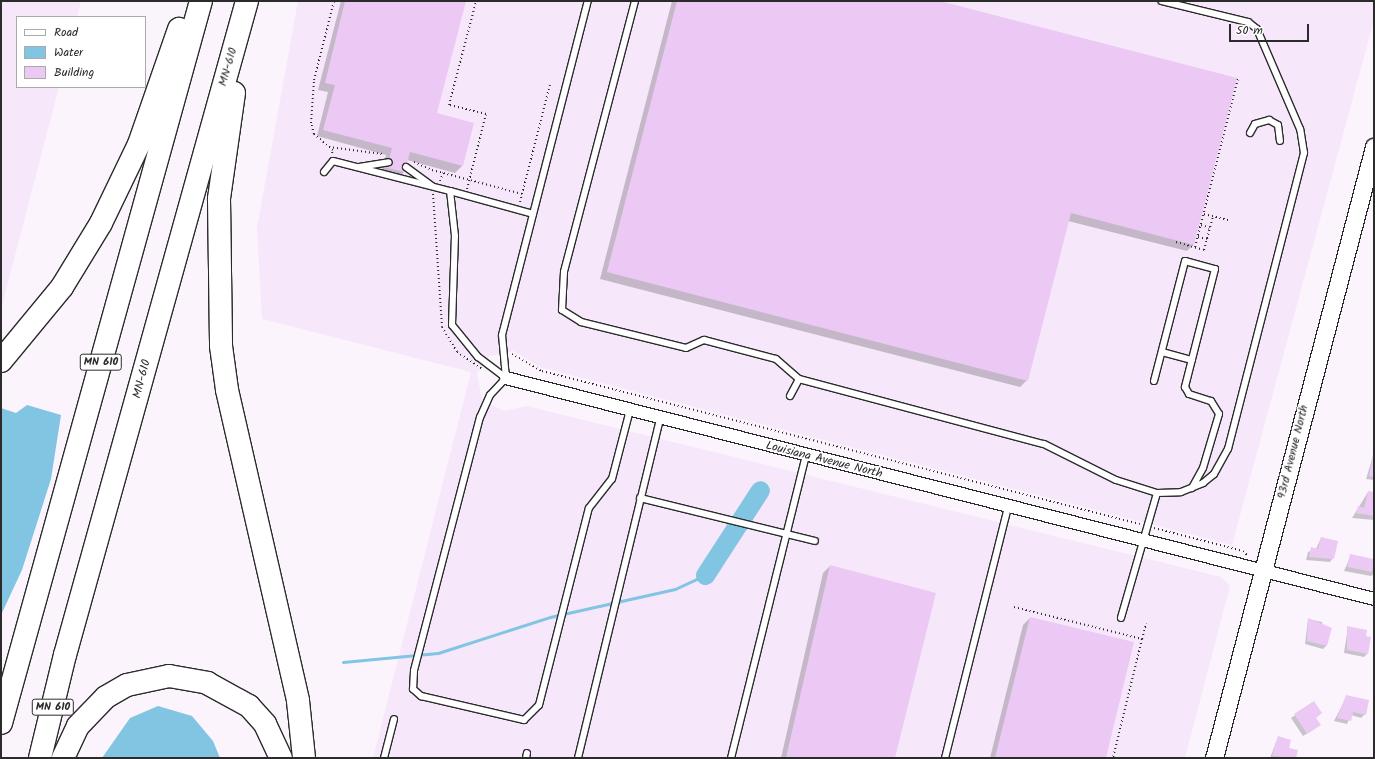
<!DOCTYPE html>
<style>
body{margin:0}
#map{position:relative;width:1375px;height:759px;overflow:hidden;background:#fbf4fd;font-family:Kalam,sans-serif}
div>[style]{position:absolute}
.built>*{inset:0;background:#f6e7fa}
.water>*{inset:0;background:#81c5e2}
.shadow>*{inset:0;background:#0003}
.stream>*{height:3px;margin:-1.5px;padding:0 1.5px;transform-origin:1.5px;border-radius:1.5px;background:#81c5e2}
.river>*{height:19px;margin:-9.5px;padding:0 9.5px;transform-origin:9.5px;border-radius:9.5px;background:#81c5e2}
.building>*{inset:0;background:#ebc9f4;transform-origin:0 0}
.path>*{height:2px;margin-top:-1px;transform-origin:0;background:repeating-linear-gradient(90deg,#2b2b2b 0 1px,transparent 0 4px)}
.roads{filter:drop-shadow(1px 0 #2b2b2b) drop-shadow(-1px 0 #2b2b2b) drop-shadow(0 1px #2b2b2b) drop-shadow(0 -1px #2b2b2b)}
.lane>*{height:6px;margin:-3px;padding:0 3px;transform-origin:3px;border-radius:3px;background:#fff}
.street>*{height:12px;margin:-6px;padding:0 6px;transform-origin:6px;border-radius:6px;background:#fff}
.secondary>*{height:17px;margin:-8.5px;padding:0 8.5px;transform-origin:8.5px;border-radius:8.5px;background:#fff}
.highway>*{height:22px;margin:-11px;padding:0 11px;transform-origin:11px;border-radius:11px;background:#fff}
span{translate:-50% -50%;white-space:nowrap;text-align:center;line-height:1.15;-webkit-text-stroke:3px #fff;paint-order:stroke}
.shield-label span{padding:1px 3px;background:#fff;border:1px solid;border-radius:3px;-webkit-text-stroke-width:0}
.shield-label{font-size:11px;color:#2b2b2b;font-weight:700}
.street-label{font-size:12px;color:#2b2b2b}
.frame{position:absolute;inset:0;border:2px solid #2b2b2b;pointer-events:none}
.legend{position:absolute;left:16px;top:16px;width:130px;height:72px;box-sizing:border-box;background:#fff;border:1px solid #aaa;margin:0;padding:5px 7px;list-style:none;font-size:12px;color:#2b2b2b}
.legend li{display:flex;align-items:center;gap:8px;height:20px}
.legend b{width:20px;border:1px solid #aaa}
.scale{position:absolute;left:1229px;top:24px;width:80px;height:18px;box-sizing:border-box;border:2px solid #2b2b2b;border-top:0;padding-left:5px;font-size:12px;line-height:14px;white-space:nowrap;color:#2b2b2b;-webkit-text-stroke:3px #fff;paint-order:stroke}
</style>
<div id="map">
<div class="built">
<i style="clip-path:polygon(1px 1px,81px 1px,77px 17px,17px 17px,17px 87px,59px 87px,1px 309px)"></i>
<i style="clip-path:polygon(298px 1px,1374px 1px,1374px 20px,1232px 545px,539px 367px,514px 351px,490px 356px,477px 373px,482px 400px,504px 411px,527px 406px,1221px 577px,1230px 586px,1185px 758px,373px 758px,471px 372px,262px 319px,257px 228px)"></i>
</div>
<div class="water">
<i style="clip-path:polygon(27px 405px,61px 415px,51px 479px,22px 570px,1px 615px,1px 408px,16px 413px)"></i>
<i style="clip-path:polygon(158px 706px,192px 716px,213px 741px,220px 758px,102px 758px,130px 718px)"></i>
</div>
<div class="shadow">
<i style="clip-path:polygon(341px 1px,465px 1px,436px 114px,462px 166px,455px 173px,407px 160px,404px 172px,397px 179px,381px 175px,386px 155px,317px 136px,328px 92px,318px 90px)"></i>
<i style="clip-path:polygon(672px 1px,936px 1px,1194px 244px,1187px 251px,1068px 221px,1027px 380px,1020px 387px,600px 279px)"></i>
<i style="clip-path:polygon(1373px 456px,1374px 456px,1374px 480px,1366px 479px)"></i>
<i style="clip-path:polygon(1368px 492px,1374px 493px,1374px 520px,1352px 518px)"></i>
<i style="clip-path:polygon(1321px 538px,1333px 558px,1330px 562px,1306px 560px,1308px 552px,1316px 549px)"></i>
<i style="clip-path:polygon(1351px 555px,1374px 560px,1374px 574px,1371px 576px,1344px 571px)"></i>
<i style="clip-path:polygon(830px 566px,894px 758px,781px 758px,823px 573px)"></i>
<i style="clip-path:polygon(1030px 618px,1104px 758px,990px 758px,1023px 625px)"></i>
<i style="clip-path:polygon(1308px 619px,1322px 622px,1326px 646px,1323px 649px,1305px 644px)"></i>
<i style="clip-path:polygon(1348px 627px,1364px 637px,1367px 654px,1364px 657px,1344px 653px)"></i>
<i style="clip-path:polygon(1347px 696px,1365px 714px,1361px 718px,1351px 715px,1347px 724px,1334px 721px)"></i>
<i style="clip-path:polygon(1314px 702px,1316px 728px,1303px 736px,1291px 718px)"></i>
<i style="clip-path:polygon(1278px 737px,1288px 749px,1297px 751px,1295px 758px,1270px 758px)"></i>
</div>
<div class="stream">
<i style="left:343px;top:662px;width:95px;rotate:-5.4deg"></i>
<i style="left:438px;top:653px;width:118px;rotate:-17.8deg"></i>
<i style="left:550px;top:617px;width:128px;rotate:-12.6deg"></i>
<i style="left:675px;top:589px;width:33px;rotate:-25deg"></i>
</div>
<div class="river">
<i style="left:705px;top:575px;width:101px;rotate:-57.1deg"></i>
</div>
<div class="building">
<i style="clip-path:polygon(345px 1px,466px 1px,437px 113px,474px 123px,463px 166px,410px 152px,405px 172px,387px 168px,392px 148px,323px 130px,335px 85px,325px 83px)"></i>
<i style="clip-path:polygon(677px 1px,940px 1px,1237px 78px,1194px 245px,1071px 213px,1028px 381px,607px 272px)"></i>
<i style="clip-path:polygon(1373px 454px,1374px 454px,1374px 477px,1369px 476px)"></i>
<i style="clip-path:polygon(1368px 491px,1374px 492px,1374px 516px,1356px 513px,1358px 506px,1364px 508px)"></i>
<i style="clip-path:polygon(1321px 537px,1338px 541px,1334px 559px,1309px 557px,1311px 547px,1318px 549px)"></i>
<i style="left:1350px;top:554px;width:25px;height:13px;rotate:12deg"></i>
<i style="clip-path:polygon(830px 565px,936px 593px,895px 758px,786px 758px)"></i>
<i style="clip-path:polygon(1030px 617px,1134px 642px,1106px 758px,995px 758px)"></i>
<i style="clip-path:polygon(1308px 618px,1332px 628px,1327px 646px,1307px 641px)"></i>
<i style="clip-path:polygon(1347px 626px,1367px 630px,1366px 636px,1371px 637px,1368px 654px,1347px 650px)"></i>
<i style="clip-path:polygon(1346px 695px,1369px 700px,1366px 715px,1353px 712px,1351px 721px,1337px 718px)"></i>
<i style="clip-path:polygon(1314px 701px,1322px 713px,1316px 718px,1321px 725px,1307px 734px,1294px 714px)"></i>
<i style="clip-path:polygon(1278px 736px,1291px 740px,1289px 748px,1298px 750px,1296px 758px,1272px 756px)"></i>
</div>
<div class="path">
<i style="left:329px;top:147px;width:54px;rotate:7.4deg"></i>
<i style="left:332px;top:153px;width:3px;rotate:-72deg"></i>
<i style="left:333px;top:150px;width:25px;rotate:-140deg"></i>
<i style="left:314px;top:134px;width:11px;rotate:-105deg"></i>
<i style="left:311px;top:123px;width:43px;rotate:-86deg"></i>
<i style="left:314px;top:80px;width:81px;rotate:-75.8deg"></i>
<i style="left:414px;top:162px;width:20px;rotate:24deg"></i>
<i style="left:432px;top:170px;width:93px;rotate:14.9deg"></i>
<i style="left:440px;top:181px;width:9px;rotate:-69deg"></i>
<i style="left:467px;top:189px;width:77px;rotate:-75.8deg"></i>
<i style="left:486px;top:114px;width:38px;rotate:-166deg"></i>
<i style="left:449px;top:105px;width:107px;rotate:-75.4deg"></i>
<i style="left:433px;top:194px;width:133px;rotate:86.1deg"></i>
<i style="left:442px;top:327px;width:29px;rotate:59deg"></i>
<i style="left:457px;top:352px;width:30px;rotate:34deg"></i>
<i style="left:520px;top:202px;width:122px;rotate:-75.7deg"></i>
<i style="left:1204px;top:214px;width:25px;rotate:14deg"></i>
<i style="left:1201px;top:225px;width:9px;rotate:18deg"></i>
<i style="left:1198px;top:237px;width:9px;rotate:13deg"></i>
<i style="left:1176px;top:242px;width:29px;rotate:16deg"></i>
<i style="left:1204px;top:250px;width:35px;rotate:-75deg"></i>
<i style="left:1195px;top:247px;width:174px;rotate:-75.7deg"></i>
<i style="left:512px;top:354px;width:34px;rotate:30deg"></i>
<i style="left:542px;top:371px;width:617px;rotate:14.35deg"></i>
<i style="left:1154px;top:528px;width:92px;rotate:14.5deg"></i>
<i style="left:1243px;top:551px;width:6px;rotate:45deg"></i>
<i style="left:1014px;top:607px;width:132px;rotate:14deg"></i>
<i style="left:1142px;top:639px;width:122px;rotate:103.7deg"></i>
<i style="left:1142px;top:639px;width:16px;rotate:-75deg"></i>
</div>
<div class="roads">
<div class="lane">
<i style="left:635px;top:1px;width:280px;rotate:104.7deg"></i>
<i style="left:564px;top:272px;width:38px;rotate:93deg"></i>
<i style="left:562px;top:310px;width:22px;rotate:32deg"></i>
<i style="left:581px;top:322px;width:108px;rotate:13.9deg"></i>
<i style="left:686px;top:348px;width:20px;rotate:-24deg"></i>
<i style="left:704px;top:340px;width:74px;rotate:14.8deg"></i>
<i style="left:776px;top:359px;width:30px;rotate:41deg"></i>
<i style="left:799px;top:379px;width:253px;rotate:14.9deg"></i>
<i style="left:1044px;top:444px;width:80px;rotate:26.6deg"></i>
<i style="left:1116px;top:480px;width:43px;rotate:17.6deg"></i>
<i style="left:1157px;top:493px;width:130px;rotate:106.1deg"></i>
<i style="left:1250px;top:133px;width:10px;rotate:-61deg"></i>
<i style="left:1255px;top:124px;width:15px;rotate:-16deg"></i>
<i style="left:1269px;top:120px;width:10px;rotate:29deg"></i>
<i style="left:1278px;top:125px;width:16px;rotate:83deg"></i>
<i style="left:359px;top:167px;width:30px;rotate:-9deg"></i>
<i style="left:406px;top:167px;width:32px;rotate:36deg"></i>
<i style="left:324px;top:172px;width:14px;rotate:-51deg"></i>
<i style="left:333px;top:161px;width:121px;rotate:14.4deg"></i>
<i style="left:1162px;top:352px;width:31px;rotate:15deg"></i>
<i style="left:506px;top:378px;width:23px;rotate:133deg"></i>
<i style="left:490px;top:395px;width:24px;rotate:114deg"></i>
<i style="left:480px;top:417px;width:262px;rotate:104.6deg"></i>
<i style="left:414px;top:671px;width:18px;rotate:93deg"></i>
<i style="left:413px;top:689px;width:11px;rotate:41deg"></i>
<i style="left:421px;top:696px;width:106px;rotate:13.1deg"></i>
<i style="left:524px;top:720px;width:21px;rotate:-45deg"></i>
<i style="left:539px;top:705px;width:203px;rotate:-75.8deg"></i>
<i style="left:589px;top:508px;width:37px;rotate:-52deg"></i>
<i style="left:612px;top:479px;width:71px;rotate:-75.4deg"></i>
<i style="left:506px;top:378px;width:43px;rotate:-95.3deg"></i>
<i style="left:502px;top:335px;width:345px;rotate:-75.6deg"></i>
<i style="left:506px;top:378px;width:35px;rotate:-143deg"></i>
<i style="left:478px;top:357px;width:41px;rotate:-129.1deg"></i>
<i style="left:452px;top:325px;width:89px;rotate:-88.1deg"></i>
<i style="left:455px;top:236px;width:45px;rotate:-96.3deg"></i>
<i style="left:450px;top:191px;width:86px;rotate:15.5deg"></i>
<i style="left:1154px;top:381px;width:124px;rotate:-75.5deg"></i>
<i style="left:1185px;top:261px;width:31px;rotate:15deg"></i>
<i style="left:1215px;top:269px;width:122px;rotate:104.3deg"></i>
<i style="left:1185px;top:387px;width:8px;rotate:60deg"></i>
<i style="left:1189px;top:394px;width:23px;rotate:18deg"></i>
<i style="left:1211px;top:401px;width:15px;rotate:58deg"></i>
<i style="left:1219px;top:414px;width:56px;rotate:106.5deg"></i>
<i style="left:1203px;top:468px;width:23px;rotate:119deg"></i>
<i style="left:790px;top:396px;width:19px;rotate:-62deg"></i>
<i style="left:1157px;top:493px;width:24px;rotate:-2deg"></i>
<i style="left:1181px;top:492px;width:24px;rotate:-22deg"></i>
<i style="left:1203px;top:483px;width:14px;rotate:-39deg"></i>
<i style="left:1214px;top:474px;width:29px;rotate:-61deg"></i>
<i style="left:1228px;top:449px;width:306px;rotate:-75.6deg"></i>
<i style="left:1304px;top:153px;width:24px;rotate:-99deg"></i>
<i style="left:1300px;top:129px;width:109px;rotate:-113.3deg"></i>
<i style="left:1257px;top:29px;width:11px;rotate:-142deg"></i>
<i style="left:1248px;top:22px;width:89px;rotate:-166.3deg"></i>
<i style="left:640px;top:498px;width:180px;rotate:13.8deg"></i>
<i style="left:384px;top:758px;width:40px;rotate:-75.6deg"></i>
<i style="left:526px;top:758px;width:5px;rotate:-79deg"></i>
<i style="left:578px;top:758px;width:350px;rotate:-76.4deg"></i>
<i style="left:731px;top:758px;width:311px;rotate:-76.1deg"></i>
<i style="left:945px;top:758px;width:259px;rotate:-75.9deg"></i>
</div>
<div class="street">
<i style="left:506px;top:378px;width:896px;rotate:14.28deg"></i>
</div>
<div class="secondary">
<i style="left:1214px;top:758px;width:632px;rotate:-75.33deg"></i>
</div>
<div class="highway">
<i style="left:234px;top:93px;width:107px;rotate:98.1deg"></i>
<i style="left:219px;top:199px;width:147px;rotate:89.2deg"></i>
<i style="left:221px;top:346px;width:44px;rotate:82.2deg"></i>
<i style="left:227px;top:390px;width:319px;rotate:77.1deg"></i>
<i style="left:298px;top:701px;width:57px;rotate:84deg"></i>
<i style="left:1px;top:361px;width:96px;rotate:-50.5deg"></i>
<i style="left:62px;top:287px;width:75px;rotate:-58.6deg"></i>
<i style="left:101px;top:223px;width:88px;rotate:-64.3deg"></i>
<i style="left:139px;top:144px;width:122px;rotate:-70.8deg"></i>
<i style="left:1px;top:723px;width:749px;rotate:-74.52deg"></i>
<i style="left:40px;top:758px;width:106px;rotate:-76.4deg"></i>
<i style="left:65px;top:655px;width:679px;rotate:-74.45deg"></i>
<i style="left:63px;top:758px;width:35px;rotate:-65deg"></i>
<i style="left:78px;top:726px;width:40px;rotate:-46deg"></i>
<i style="left:106px;top:697px;width:24px;rotate:-30deg"></i>
<i style="left:127px;top:685px;width:43px;rotate:-12.1deg"></i>
<i style="left:169px;top:676px;width:39px;rotate:10deg"></i>
<i style="left:207px;top:683px;width:48px;rotate:28.7deg"></i>
<i style="left:249px;top:706px;width:24px;rotate:48deg"></i>
<i style="left:265px;top:724px;width:38px;rotate:65deg"></i>
</div>
</div>
<div class="shield-label">
<span style="left:101px;top:362px">MN 610</span>
<span style="left:53px;top:707px">MN 610</span>
</div>
<div class="street-label">
<span style="left:228px;top:67px;rotate:-74deg">MN-610</span>
<span style="left:142px;top:379px;rotate:-75deg">MN-610</span>
<span style="left:1293px;top:452px;rotate:-76deg">93rd Avenue North</span>
<span style="left:824px;top:460px;rotate:14deg">Louisiana Avenue North</span>
</div>
<div class="frame"></div>
<ul class="legend">
<li><b style="height:5px;background:#fff"></b>Road</li>
<li><b style="height:11px;background:#81c5e2"></b>Water</li>
<li><b style="height:11px;background:#ebc9f4"></b>Building</li>
</ul>
<div class="scale">50 m</div>
</div>
